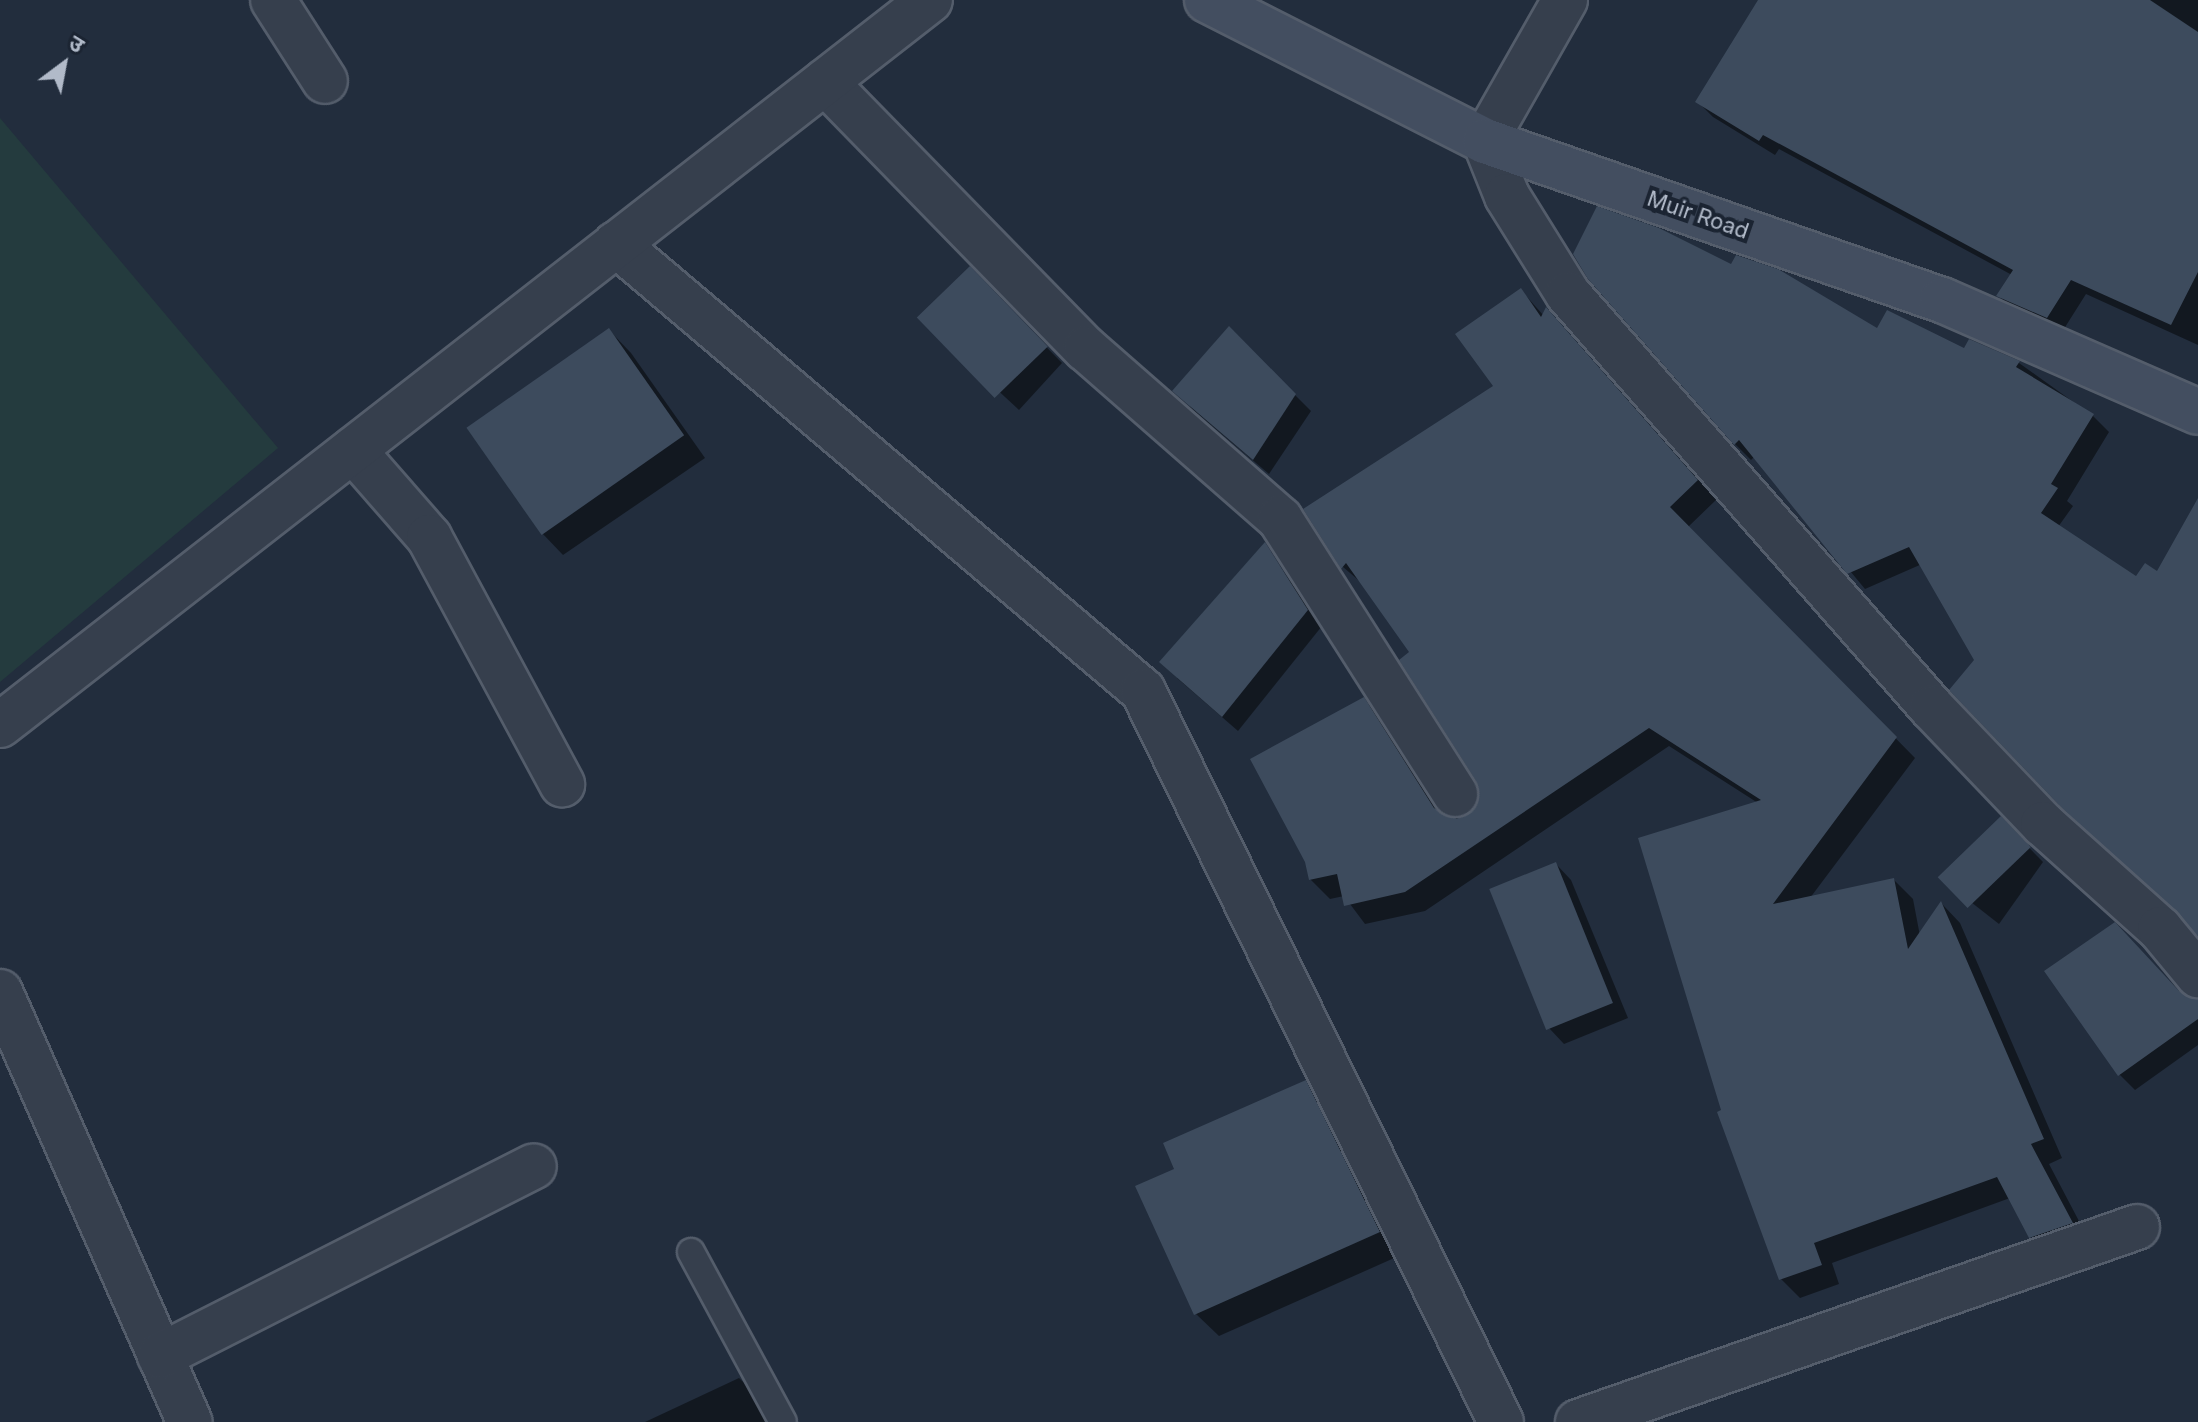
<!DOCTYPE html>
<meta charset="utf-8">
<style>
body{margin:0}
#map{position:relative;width:2198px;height:1422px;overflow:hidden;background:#222d3d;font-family:Inter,"Noto Sans Devanagari",sans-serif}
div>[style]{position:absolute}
.green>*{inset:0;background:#243b3e}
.shadow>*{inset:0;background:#0007}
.building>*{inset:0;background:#3d4b5d;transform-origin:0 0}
.roads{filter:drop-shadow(2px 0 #545d6b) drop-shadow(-2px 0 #545d6b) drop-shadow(0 2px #545d6b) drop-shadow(0 -2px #545d6b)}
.service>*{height:26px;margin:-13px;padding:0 13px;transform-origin:13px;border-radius:13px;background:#363f4d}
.minor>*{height:44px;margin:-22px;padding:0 22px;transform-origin:22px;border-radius:22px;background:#363f4d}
.tertiary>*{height:44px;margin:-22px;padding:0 22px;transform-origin:22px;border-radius:22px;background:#363f4d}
.secondary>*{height:44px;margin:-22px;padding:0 22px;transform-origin:22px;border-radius:22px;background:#434e60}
span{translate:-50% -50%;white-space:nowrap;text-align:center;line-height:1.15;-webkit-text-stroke:8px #1b2432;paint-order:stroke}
.street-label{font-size:22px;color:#b1bac9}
.north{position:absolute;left:24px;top:24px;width:80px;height:80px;-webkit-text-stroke:6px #1b2432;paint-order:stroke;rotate:32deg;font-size:22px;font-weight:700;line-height:32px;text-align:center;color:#b1bac9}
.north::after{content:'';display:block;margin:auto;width:28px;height:36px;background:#b1bac9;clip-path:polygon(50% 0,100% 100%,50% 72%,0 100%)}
</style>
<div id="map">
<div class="green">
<i style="clip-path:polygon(0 118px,278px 448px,0 682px)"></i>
</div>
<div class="shadow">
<i style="clip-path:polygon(1762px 0,2198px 0,2198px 345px,2086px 294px,2062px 332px,2014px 311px,1999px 296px,2012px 275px,1779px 149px,1775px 155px,1713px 117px,1698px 102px)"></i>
<i style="clip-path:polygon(1732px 267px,1878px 331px,1965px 351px,1970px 342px,2019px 363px,2093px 416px,2109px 432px,2067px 501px,2073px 506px,2058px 527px,2136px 579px,2157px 573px,2198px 502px,2198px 932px,1976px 660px,1922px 564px,1865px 589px,1755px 456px,1751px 460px,1735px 444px)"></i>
<i style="clip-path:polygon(970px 269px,1062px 363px,1019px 410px,938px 335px)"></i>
<i style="clip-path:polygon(1521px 290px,1544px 316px,1547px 310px,1565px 329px,1716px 500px,1688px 527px,1915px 758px,1810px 898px,1894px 880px,1913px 899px,1920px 936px,1942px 904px,1960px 923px,2062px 1158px,2049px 1164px,2090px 1242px,2050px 1256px,2031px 1237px,2010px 1198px,1832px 1263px,1839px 1284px,1800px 1298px,1781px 1279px,1724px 1111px,1758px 803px,1669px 746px,1425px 911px,1365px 924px,1344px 896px,1330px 899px,1310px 879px,1364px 700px,1383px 719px,1444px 815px,1457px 821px,1479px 807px,1478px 780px,1411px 652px,1363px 584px,1343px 567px,1306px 510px,1496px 387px)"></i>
<i style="clip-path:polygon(1229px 329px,1311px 411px,1269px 474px,1190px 407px)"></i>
<i style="clip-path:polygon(609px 330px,631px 353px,705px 458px,563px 555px,541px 532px)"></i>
<i style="clip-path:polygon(1265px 545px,1322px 626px,1238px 731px,1177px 678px)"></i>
<i style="clip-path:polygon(2001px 819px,2043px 862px,1999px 924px,1953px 888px)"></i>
<i style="clip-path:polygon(1556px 864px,1571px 880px,1628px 1018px,1564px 1044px,1549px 1028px)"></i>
<i style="clip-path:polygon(2198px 999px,2198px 1045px,2135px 1090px,2119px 1074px)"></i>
<i style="clip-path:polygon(1305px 1082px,1328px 1105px,1401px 1255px,1219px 1336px,1196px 1314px,1177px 1170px)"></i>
<i style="clip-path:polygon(739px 1378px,762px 1400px,772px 1422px,645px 1422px)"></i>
</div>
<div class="building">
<i style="clip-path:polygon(1758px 0,2150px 0,2198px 32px,2198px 272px,2171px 325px,2071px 280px,2047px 318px,1996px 296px,2013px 270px,1763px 135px,1759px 141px,1695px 102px)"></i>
<i style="clip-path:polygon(1597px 206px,1659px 228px,1731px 264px,1736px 255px,1778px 269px,1877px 328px,1887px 310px,1964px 348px,1969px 339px,2020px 361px,2016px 367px,2094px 414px,2051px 484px,2058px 488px,2041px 513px,2136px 576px,2145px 563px,2157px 571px,2198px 498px,2198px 936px,2060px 806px,1949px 690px,1974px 660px,1909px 547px,1847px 574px,1739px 440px,1734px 445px,1588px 279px,1573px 254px)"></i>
<i style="left:970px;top:266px;width:112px;height:74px;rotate:46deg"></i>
<i style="clip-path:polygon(1521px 288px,1541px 317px,1546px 307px,1698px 480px,1670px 507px,1897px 737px,1773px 904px,1894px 878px,1908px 949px,1941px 901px,2044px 1139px,2031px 1144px,2073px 1223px,2029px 1238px,1997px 1177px,1814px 1243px,1822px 1265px,1779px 1280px,1717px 1112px,1721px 1110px,1638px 838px,1761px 800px,1649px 728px,1405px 892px,1344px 906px,1337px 874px,1309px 880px,1305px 862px,1250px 759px,1364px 697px,1434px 808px,1457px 819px,1477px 805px,1476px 781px,1399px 660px,1409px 652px,1346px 563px,1341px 569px,1303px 509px,1493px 386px,1455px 334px)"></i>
<i style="clip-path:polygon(1229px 326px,1296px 394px,1253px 460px,1172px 391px)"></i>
<i style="left:609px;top:328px;width:131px;height:174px;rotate:55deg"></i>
<i style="clip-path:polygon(1265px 542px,1308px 610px,1222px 717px,1159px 662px)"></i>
<i style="left:2001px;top:816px;width:43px;height:88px;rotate:46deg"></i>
<i style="left:1556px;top:862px;width:152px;height:72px;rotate:68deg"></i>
<i style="clip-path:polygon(2115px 922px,2179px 991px,2198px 999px,2198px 1019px,2118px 1076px,2044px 971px)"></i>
<i style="clip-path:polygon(1306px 1080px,1380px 1232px,1194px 1315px,1135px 1186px,1174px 1169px,1163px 1143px)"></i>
</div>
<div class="roads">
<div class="service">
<i style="left:691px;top:1252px;width:193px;rotate:61.6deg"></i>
</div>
<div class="minor">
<i style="left:273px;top:0;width:96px;rotate:57.3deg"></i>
<i style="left:1565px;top:0;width:162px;rotate:119.6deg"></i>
<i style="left:1485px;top:141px;width:59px;rotate:68.2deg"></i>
<i style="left:1507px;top:196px;width:115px;rotate:58.1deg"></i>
<i style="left:1568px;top:294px;width:551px;rotate:48.68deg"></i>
<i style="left:1932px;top:708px;width:161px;rotate:46.3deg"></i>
<i style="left:2043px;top:824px;width:157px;rotate:41.9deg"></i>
<i style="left:2160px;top:929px;width:60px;rotate:50.4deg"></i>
<i style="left:825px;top:82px;width:373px;rotate:45.7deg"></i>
<i style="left:1086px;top:349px;width:258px;rotate:41.2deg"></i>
<i style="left:1280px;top:519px;width:326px;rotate:57.5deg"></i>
<i style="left:616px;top:244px;width:691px;rotate:40.3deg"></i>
<i style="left:1143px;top:691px;width:814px;rotate:63.91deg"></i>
<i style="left:353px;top:450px;width:116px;rotate:48.9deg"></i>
<i style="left:429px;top:537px;width:281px;rotate:61.7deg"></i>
<i style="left:0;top:992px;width:470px;rotate:66.2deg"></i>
<i style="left:160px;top:1356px;width:419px;rotate:-26.9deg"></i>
<i style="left:1578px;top:1422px;width:592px;rotate:-19.23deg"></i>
</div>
<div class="tertiary">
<i style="left:0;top:725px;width:1179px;rotate:-37.94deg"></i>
</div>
<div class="secondary">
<i style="left:1207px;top:0;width:312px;rotate:26.9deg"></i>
<i style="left:1485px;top:141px;width:484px;rotate:19.2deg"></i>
<i style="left:1942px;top:300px;width:279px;rotate:23.6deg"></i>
</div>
</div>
<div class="street-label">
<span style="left:1698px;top:215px;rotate:19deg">Muir Road</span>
</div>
<div class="north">उ</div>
</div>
